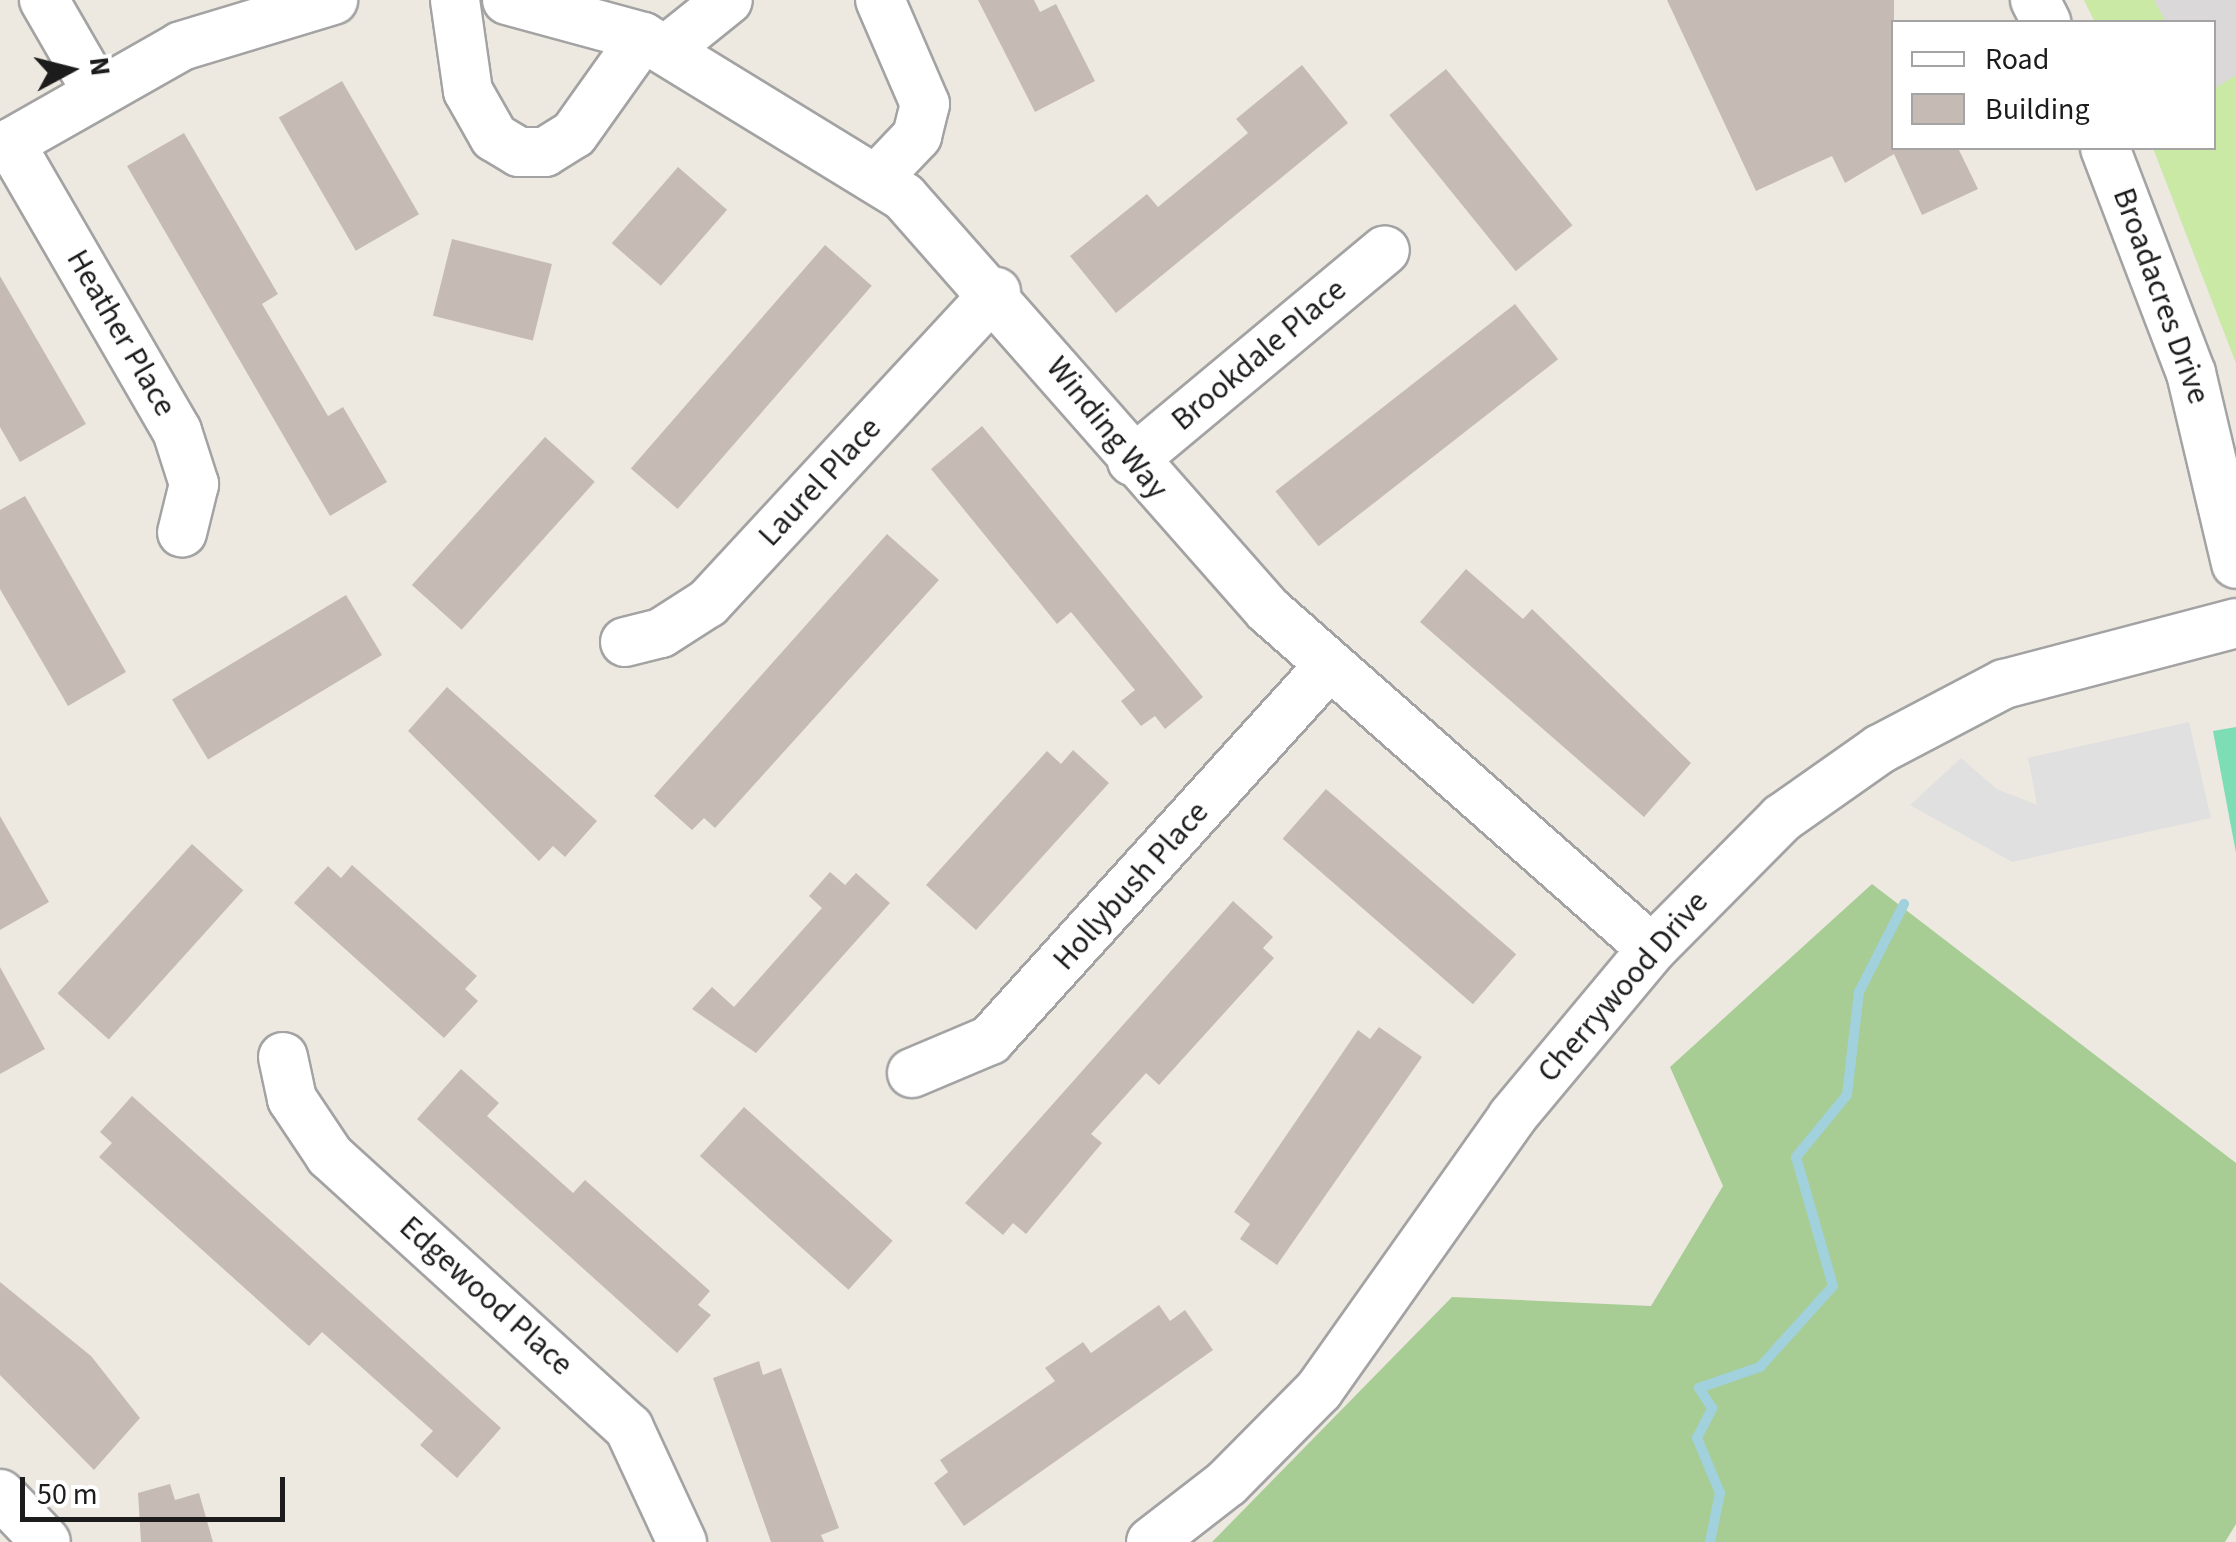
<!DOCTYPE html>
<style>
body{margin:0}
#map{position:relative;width:2236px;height:1542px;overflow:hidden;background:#ede9e1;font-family:"Source Sans 3",sans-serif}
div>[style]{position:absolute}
.residential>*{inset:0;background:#dad8d8}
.grass>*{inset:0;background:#c9e9a5}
.forest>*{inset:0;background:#a7cd95}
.pitch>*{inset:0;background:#7ddeb5}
.parking>*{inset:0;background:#e0e0e0}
.stream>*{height:10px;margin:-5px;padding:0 5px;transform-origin:5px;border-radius:5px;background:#a0d1dc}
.building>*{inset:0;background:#c5bbb4;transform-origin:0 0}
.roads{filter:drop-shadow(2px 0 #a3a3a3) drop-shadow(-2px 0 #a3a3a3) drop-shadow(0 2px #a3a3a3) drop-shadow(0 -2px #a3a3a3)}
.minor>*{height:48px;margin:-24px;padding:0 24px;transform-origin:24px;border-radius:24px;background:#fff}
span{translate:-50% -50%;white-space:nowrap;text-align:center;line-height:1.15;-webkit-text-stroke:8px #fff;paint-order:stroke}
.street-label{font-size:32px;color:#1c1c1c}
.legend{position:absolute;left:1891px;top:20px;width:325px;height:130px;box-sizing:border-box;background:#fff;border:2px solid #a4a4a4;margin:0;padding:12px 18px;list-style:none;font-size:30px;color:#1c1c1c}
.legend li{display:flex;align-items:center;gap:20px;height:50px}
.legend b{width:50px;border:2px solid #a4a4a4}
.north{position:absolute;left:20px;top:20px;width:100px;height:100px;-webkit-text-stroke:8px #fff;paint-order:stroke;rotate:83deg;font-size:28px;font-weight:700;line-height:40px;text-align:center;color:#1c1c1c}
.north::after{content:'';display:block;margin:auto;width:35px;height:45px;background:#1c1c1c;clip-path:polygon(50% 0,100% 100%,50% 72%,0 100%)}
.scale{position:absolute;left:20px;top:1477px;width:265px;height:45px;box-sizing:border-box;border:5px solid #1c1c1c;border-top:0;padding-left:12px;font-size:30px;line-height:35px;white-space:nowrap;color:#1c1c1c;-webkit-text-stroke:8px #fff;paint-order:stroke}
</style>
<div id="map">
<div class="residential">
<i style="clip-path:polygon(2084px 0,2236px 0,2236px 363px,2153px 148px,2214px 148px,2214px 22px,2095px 22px)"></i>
</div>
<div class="grass">
<i style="clip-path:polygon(2084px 0,2154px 0,2166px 22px,2095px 22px)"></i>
<i style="clip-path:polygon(2236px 75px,2236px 363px,2153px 148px,2214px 148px,2214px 89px)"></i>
</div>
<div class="forest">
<i style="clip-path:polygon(1872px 884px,2236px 1163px,2236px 1524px,2225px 1542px,1212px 1542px,1452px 1297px,1651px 1306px,1723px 1186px,1670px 1067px)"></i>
</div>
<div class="pitch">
<i style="clip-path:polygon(2236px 727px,2236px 853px,2213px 731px)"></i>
</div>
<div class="parking">
<i style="clip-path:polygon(2189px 722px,2211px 818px,2012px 862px,1910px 805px,1961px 758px,1997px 789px,2037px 805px,2028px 758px)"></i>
</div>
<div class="stream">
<i style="left:1710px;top:1542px;width:50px;rotate:-78.5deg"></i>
<i style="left:1720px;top:1493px;width:60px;rotate:-112.7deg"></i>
<i style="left:1697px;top:1438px;width:34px;rotate:-63deg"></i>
<i style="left:1712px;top:1408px;width:24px;rotate:-123deg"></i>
<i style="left:1699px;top:1388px;width:65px;rotate:-19deg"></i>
<i style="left:1760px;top:1367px;width:109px;rotate:-48deg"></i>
<i style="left:1833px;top:1286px;width:134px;rotate:-106deg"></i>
<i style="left:1796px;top:1157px;width:80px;rotate:-50.6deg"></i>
<i style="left:1847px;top:1095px;width:104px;rotate:-83.4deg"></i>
<i style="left:1859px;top:992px;width:99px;rotate:-62.9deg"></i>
</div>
<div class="building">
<i style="clip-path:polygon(978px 0,1034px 0,1040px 12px,1056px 4px,1095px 81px,1035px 112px)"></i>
<i style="clip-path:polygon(1667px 0,1894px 0,1894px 148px,1958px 148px,1978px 189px,1922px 215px,1894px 154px,1845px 183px,1832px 156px,1756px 191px)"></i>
<i style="clip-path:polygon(1302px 65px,1348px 123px,1116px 313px,1070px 256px,1147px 194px,1158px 207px,1248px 133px,1236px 119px)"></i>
<i style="left:1446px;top:69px;width:201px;height:73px;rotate:51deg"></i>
<i style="left:342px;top:81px;width:154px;height:73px;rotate:60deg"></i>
<i style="clip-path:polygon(184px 133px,278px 294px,262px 304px,328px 416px,343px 407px,387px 482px,330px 516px,127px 166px)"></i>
<i style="left:678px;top:167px;width:65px;height:101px;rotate:41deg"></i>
<i style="left:452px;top:239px;width:103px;height:79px;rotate:14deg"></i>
<i style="left:825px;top:245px;width:62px;height:296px;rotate:41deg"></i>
<i style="clip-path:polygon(0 276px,86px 424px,20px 462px,0 427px)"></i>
<i style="left:1515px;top:304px;width:70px;height:304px;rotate:52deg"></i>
<i style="clip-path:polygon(982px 426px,1203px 697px,1165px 729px,1155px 716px,1141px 726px,1121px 701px,1135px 690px,1071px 612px,1057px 624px,931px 469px)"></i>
<i style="left:545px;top:437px;width:67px;height:199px;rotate:42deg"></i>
<i style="clip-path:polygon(25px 496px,126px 672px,68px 706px,0 589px,0 510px)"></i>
<i style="clip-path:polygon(887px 534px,939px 580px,715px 828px,704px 818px,692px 830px,654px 796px)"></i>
<i style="clip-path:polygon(1466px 569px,1523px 619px,1532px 609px,1691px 763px,1644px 817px,1420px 622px)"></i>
<i style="left:346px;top:595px;width:70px;height:203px;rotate:59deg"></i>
<i style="clip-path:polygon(447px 687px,597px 821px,565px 857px,553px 846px,539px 861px,408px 731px)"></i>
<i style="clip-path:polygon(1073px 750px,1109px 783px,976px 930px,926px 885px,1047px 751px,1061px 764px)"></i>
<i style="left:1326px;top:789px;width:252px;height:66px;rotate:41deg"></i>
<i style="clip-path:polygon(0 816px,49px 902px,0 930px)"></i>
<i style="left:192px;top:844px;width:69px;height:201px;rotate:42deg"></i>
<i style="clip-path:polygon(352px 865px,477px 976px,465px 989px,478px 1001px,444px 1038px,294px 903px,328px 866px,341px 878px)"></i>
<i style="clip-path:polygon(830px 872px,845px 885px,856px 873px,890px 903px,756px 1053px,692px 1009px,712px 987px,734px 1007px,822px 908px,809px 896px)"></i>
<i style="clip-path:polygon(1233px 901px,1273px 937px,1263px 948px,1274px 958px,1159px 1085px,1146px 1073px,1091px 1134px,1102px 1143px,1026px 1234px,1013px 1223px,1003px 1235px,965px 1203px)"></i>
<i style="clip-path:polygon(0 967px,45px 1049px,0 1074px)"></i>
<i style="clip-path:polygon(1379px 1027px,1422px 1057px,1277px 1265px,1240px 1239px,1250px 1224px,1234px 1212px,1358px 1030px,1370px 1039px)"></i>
<i style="clip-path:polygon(461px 1069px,499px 1103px,487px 1116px,573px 1193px,585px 1180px,710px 1291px,698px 1305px,711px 1315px,677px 1353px,417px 1119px)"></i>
<i style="clip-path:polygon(132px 1096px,501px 1428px,457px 1478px,420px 1445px,433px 1431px,322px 1332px,309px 1346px,99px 1157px,112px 1143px,100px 1132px)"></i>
<i style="left:744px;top:1107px;width:200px;height:66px;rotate:42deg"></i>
<i style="clip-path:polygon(0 1282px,91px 1356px,140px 1418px,94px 1470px,0 1375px)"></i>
<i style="clip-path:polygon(1159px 1305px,1170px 1321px,1185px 1310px,1213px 1350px,964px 1526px,934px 1483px,948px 1472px,940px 1460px,1055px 1381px,1045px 1368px,1083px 1342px,1091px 1353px)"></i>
<i style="clip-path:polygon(759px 1361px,763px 1375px,781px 1368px,839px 1528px,821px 1535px,824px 1542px,771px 1542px,713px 1378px)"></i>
<i style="clip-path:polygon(170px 1484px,175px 1500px,199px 1493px,213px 1542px,141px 1542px,138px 1493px)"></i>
</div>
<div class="roads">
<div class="minor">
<i style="left:44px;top:0;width:104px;rotate:60deg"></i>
<i style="left:455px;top:0;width:92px;rotate:81.9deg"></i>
<i style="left:468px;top:91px;width:53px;rotate:60.5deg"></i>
<i style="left:494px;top:137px;width:29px;rotate:31deg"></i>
<i style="left:519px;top:152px;width:26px"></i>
<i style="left:545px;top:152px;width:34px;rotate:-32deg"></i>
<i style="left:574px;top:134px;width:119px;rotate:-54.6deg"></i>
<i style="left:507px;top:0;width:141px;rotate:15.2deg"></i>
<i style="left:643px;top:37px;width:306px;rotate:31.5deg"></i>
<i style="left:904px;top:197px;width:551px;rotate:48.61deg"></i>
<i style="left:1268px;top:610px;width:512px;rotate:41.44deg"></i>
<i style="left:2035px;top:0;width:25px;rotate:63deg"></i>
<i style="left:667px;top:49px;width:78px;rotate:-38.8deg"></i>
<i style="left:10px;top:143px;width:333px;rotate:59.9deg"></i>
<i style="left:177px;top:431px;width:56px;rotate:72.2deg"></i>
<i style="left:194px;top:484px;width:50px;rotate:103.8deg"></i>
<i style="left:2105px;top:148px;width:241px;rotate:69.1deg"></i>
<i style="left:2191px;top:373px;width:196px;rotate:76.7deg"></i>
<i style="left:0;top:149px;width:208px;rotate:-29.6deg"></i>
<i style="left:181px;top:46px;width:159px;rotate:-16.8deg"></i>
<i style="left:878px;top:177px;width:57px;rotate:-46.4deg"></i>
<i style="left:917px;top:136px;width:33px;rotate:-76deg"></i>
<i style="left:925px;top:104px;width:113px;rotate:-113.4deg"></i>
<i style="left:1132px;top:461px;width:329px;rotate:-39.8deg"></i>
<i style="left:625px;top:642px;width:37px;rotate:-14deg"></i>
<i style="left:661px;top:633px;width:56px;rotate:-32.6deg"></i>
<i style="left:708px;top:603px;width:424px;rotate:-47.2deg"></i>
<i style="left:283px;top:1057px;width:43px;rotate:77.9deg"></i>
<i style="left:292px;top:1099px;width:69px;rotate:56.3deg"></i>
<i style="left:330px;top:1156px;width:404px;rotate:42.3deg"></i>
<i style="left:629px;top:1428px;width:126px;rotate:65.1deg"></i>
<i style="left:912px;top:1073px;width:85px;rotate:-22.9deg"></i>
<i style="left:990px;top:1040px;width:503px;rotate:-47.82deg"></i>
<i style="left:0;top:1494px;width:66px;rotate:46.2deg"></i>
<i style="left:1151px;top:1542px;width:96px;rotate:-37.8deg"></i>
<i style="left:1227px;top:1483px;width:131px;rotate:-45.3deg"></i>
<i style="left:1319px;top:1390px;width:334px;rotate:-54.7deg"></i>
<i style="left:1512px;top:1117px;width:219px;rotate:-50.2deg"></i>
<i style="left:1652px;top:949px;width:185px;rotate:-45.2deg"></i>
<i style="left:1782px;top:818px;width:120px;rotate:-35.1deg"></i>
<i style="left:1880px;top:749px;width:140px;rotate:-27.7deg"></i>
<i style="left:2004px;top:684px;width:240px;rotate:-14.7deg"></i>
</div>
</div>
<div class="street-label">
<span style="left:2161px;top:296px;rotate:70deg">Broadacres Drive</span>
<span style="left:121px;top:333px;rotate:60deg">Heather Place</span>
<span style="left:1259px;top:355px;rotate:-40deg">Brookdale Place</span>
<span style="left:1107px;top:428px;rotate:51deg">Winding Way</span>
<span style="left:820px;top:482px;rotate:-47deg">Laurel Place</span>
<span style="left:1131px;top:886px;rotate:-48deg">Hollybush Place</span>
<span style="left:1623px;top:987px;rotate:-49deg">Cherrywood Drive</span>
<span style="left:486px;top:1296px;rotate:42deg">Edgewood Place</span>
</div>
<ul class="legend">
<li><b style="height:12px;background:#fff"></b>Road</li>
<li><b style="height:28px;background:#c5bbb4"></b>Building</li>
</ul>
<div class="north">N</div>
<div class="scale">50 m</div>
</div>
